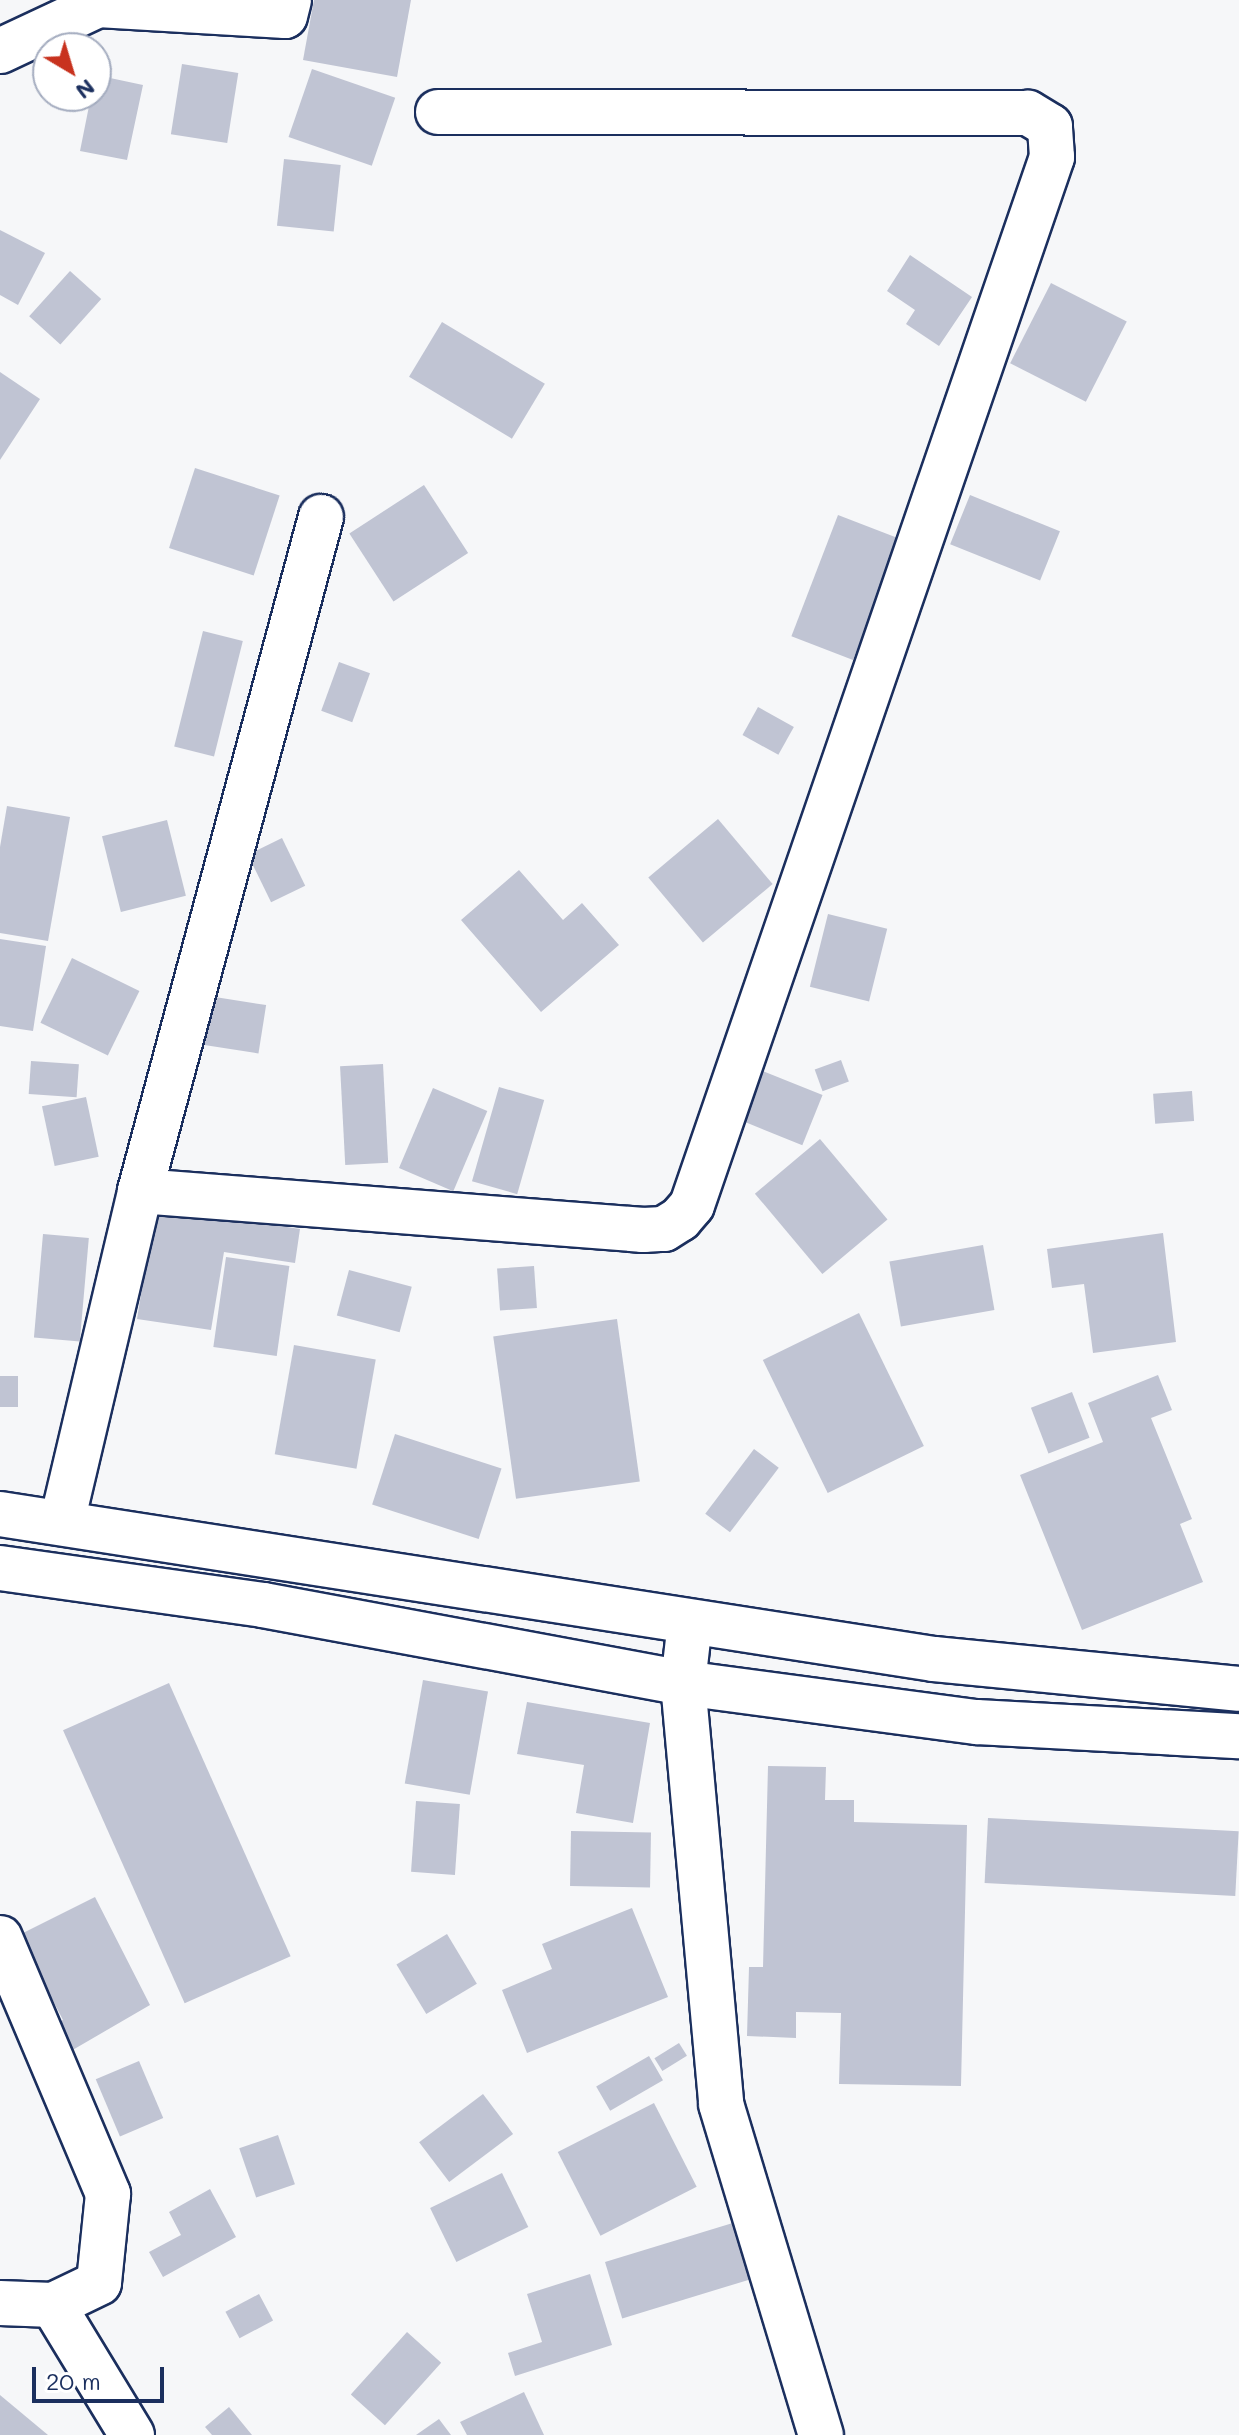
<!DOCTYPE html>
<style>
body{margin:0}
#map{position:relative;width:1239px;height:2435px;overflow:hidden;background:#f6f7f9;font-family:Mali,sans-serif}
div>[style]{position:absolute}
.building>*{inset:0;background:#c0c4d3;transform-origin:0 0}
.roads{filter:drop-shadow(2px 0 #1b2f5e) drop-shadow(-2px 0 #1b2f5e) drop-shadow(0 2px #1b2f5e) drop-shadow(0 -2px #1b2f5e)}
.minor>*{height:44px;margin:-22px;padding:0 22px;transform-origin:22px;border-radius:22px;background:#fff}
.major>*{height:44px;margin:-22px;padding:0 22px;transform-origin:22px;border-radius:22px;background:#fff}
span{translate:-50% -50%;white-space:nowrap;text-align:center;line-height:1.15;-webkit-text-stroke:6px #fff;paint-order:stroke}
.north{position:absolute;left:32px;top:32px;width:80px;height:80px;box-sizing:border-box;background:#fff;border:2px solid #a4acbf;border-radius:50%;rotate:142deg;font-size:22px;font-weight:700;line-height:32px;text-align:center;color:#1b2f5e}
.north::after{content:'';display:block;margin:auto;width:28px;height:36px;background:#c8321e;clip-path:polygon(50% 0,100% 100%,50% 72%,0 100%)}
.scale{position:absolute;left:32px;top:2367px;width:132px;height:36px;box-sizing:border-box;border:4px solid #1b2f5e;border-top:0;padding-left:10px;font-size:24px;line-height:28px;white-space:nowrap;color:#1b2f5e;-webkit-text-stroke:6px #fff;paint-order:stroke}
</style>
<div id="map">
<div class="building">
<i style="clip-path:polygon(314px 0,411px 0,397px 77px,303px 60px)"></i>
<i style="left:182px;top:64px;width:57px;height:71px;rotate:9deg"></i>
<i style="left:312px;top:69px;width:88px;height:72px;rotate:19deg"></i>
<i style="clip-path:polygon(96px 75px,143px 85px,127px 160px,80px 151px,91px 96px,96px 96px)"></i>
<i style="left:284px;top:159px;width:57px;height:67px;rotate:6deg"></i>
<i style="clip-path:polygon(0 230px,45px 253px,18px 305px,0 295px)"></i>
<i style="clip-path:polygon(910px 255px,972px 297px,939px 346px,906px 324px,915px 310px,887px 291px)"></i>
<i style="left:70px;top:271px;width:42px;height:61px;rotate:42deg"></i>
<i style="left:1051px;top:283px;width:85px;height:90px;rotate:27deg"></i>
<i style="left:442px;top:322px;width:120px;height:64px;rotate:31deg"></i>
<i style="clip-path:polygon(0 372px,40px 399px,0 460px)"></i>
<i style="left:195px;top:468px;width:89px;height:84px;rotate:18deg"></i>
<i style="left:424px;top:485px;width:81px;height:89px;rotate:57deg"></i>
<i style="left:970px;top:495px;width:97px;height:53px;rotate:22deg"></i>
<i style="left:838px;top:515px;width:66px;height:130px;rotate:21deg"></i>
<i style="left:203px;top:631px;width:41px;height:119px;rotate:14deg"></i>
<i style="left:339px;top:662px;width:33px;height:52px;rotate:20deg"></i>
<i style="left:758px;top:707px;width:41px;height:32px;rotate:29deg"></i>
<i style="clip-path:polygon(7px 806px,70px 817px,48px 941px,0 933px,0 847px)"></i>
<i style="left:718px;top:819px;width:85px;height:91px;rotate:50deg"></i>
<i style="left:167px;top:820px;width:78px;height:67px;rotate:76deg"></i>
<i style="left:282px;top:838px;width:53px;height:38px;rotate:64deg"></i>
<i style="clip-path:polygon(519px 870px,563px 920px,582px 903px,619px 945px,541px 1012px,461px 920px)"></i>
<i style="left:828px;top:914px;width:61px;height:75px;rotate:14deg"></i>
<i style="clip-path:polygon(0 939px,46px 946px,33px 1031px,0 1026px)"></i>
<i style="left:72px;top:958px;width:75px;height:72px;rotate:26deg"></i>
<i style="left:196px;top:994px;width:71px;height:49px;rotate:9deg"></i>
<i style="left:841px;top:1060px;width:23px;height:28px;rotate:70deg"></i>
<i style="left:31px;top:1061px;width:48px;height:33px;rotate:4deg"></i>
<i style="left:383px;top:1064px;width:99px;height:43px;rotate:87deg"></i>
<i style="left:753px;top:1067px;width:75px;height:54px;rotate:22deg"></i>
<i style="left:499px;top:1087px;width:47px;height:98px;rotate:16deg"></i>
<i style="left:433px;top:1088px;width:59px;height:87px;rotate:23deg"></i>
<i style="left:1192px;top:1091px;width:30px;height:39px;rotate:86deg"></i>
<i style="left:86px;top:1097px;width:61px;height:45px;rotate:78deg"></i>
<i style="left:820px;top:1139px;width:105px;height:85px;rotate:50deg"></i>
<i style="clip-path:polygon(155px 1207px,300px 1229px,295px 1263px,224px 1252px,211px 1330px,137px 1319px)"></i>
<i style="clip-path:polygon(1163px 1233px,1176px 1342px,1093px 1353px,1084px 1284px,1052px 1288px,1047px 1249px)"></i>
<i style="left:43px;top:1234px;width:46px;height:104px;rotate:5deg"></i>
<i style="left:983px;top:1245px;width:66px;height:95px;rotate:80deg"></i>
<i style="left:226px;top:1257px;width:64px;height:91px;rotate:8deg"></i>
<i style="left:534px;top:1266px;width:42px;height:37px;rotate:86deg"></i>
<i style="left:349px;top:1270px;width:65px;height:47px;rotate:15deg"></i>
<i style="left:859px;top:1313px;width:148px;height:107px;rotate:64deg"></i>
<i style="left:617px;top:1319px;width:164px;height:125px;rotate:82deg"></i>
<i style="left:294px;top:1345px;width:83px;height:111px;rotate:10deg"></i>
<i style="clip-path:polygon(1158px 1375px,1172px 1410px,1151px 1418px,1192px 1519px,1180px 1524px,1203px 1582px,1082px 1630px,1020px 1475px,1103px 1442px,1088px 1403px)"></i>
<i style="left:0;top:1376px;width:18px;height:31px"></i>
<i style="left:1072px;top:1392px;width:49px;height:44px;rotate:69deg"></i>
<i style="left:395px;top:1434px;width:112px;height:74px;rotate:18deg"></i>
<i style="left:754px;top:1449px;width:31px;height:81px;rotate:37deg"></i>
<i style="left:423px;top:1680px;width:66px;height:105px;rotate:10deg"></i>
<i style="left:169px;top:1683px;width:299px;height:116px;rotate:66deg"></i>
<i style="clip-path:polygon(527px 1702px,650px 1723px,633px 1823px,576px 1813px,584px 1765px,517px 1754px)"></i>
<i style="clip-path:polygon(768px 1766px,826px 1767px,825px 1800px,854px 1800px,854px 1822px,967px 1825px,961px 2086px,839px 2084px,841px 2013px,796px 2012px,796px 2038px,747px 2036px,749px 1967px,763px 1967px)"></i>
<i style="left:416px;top:1801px;width:44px;height:71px;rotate:4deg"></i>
<i style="left:988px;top:1818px;width:251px;height:65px;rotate:3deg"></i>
<i style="left:571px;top:1831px;width:80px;height:55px;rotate:1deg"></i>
<i style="clip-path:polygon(95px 1897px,150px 2005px,64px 2055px,49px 2027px,63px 2020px,19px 1935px)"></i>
<i style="clip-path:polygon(632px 1908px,668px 1997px,527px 2053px,502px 1990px,552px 1969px,542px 1944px)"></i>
<i style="left:447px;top:1934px;width:58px;height:59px;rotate:59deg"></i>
<i style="left:679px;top:2043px;width:15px;height:29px;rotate:58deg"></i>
<i style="left:649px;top:2056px;width:28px;height:61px;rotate:60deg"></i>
<i style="left:139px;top:2061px;width:62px;height:47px;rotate:67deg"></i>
<i style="left:483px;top:2094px;width:50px;height:80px;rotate:53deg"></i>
<i style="left:654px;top:2103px;width:94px;height:108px;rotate:63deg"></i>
<i style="left:278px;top:2135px;width:52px;height:41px;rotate:71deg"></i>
<i style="left:502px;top:2173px;width:60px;height:80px;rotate:64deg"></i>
<i style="clip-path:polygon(210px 2189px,236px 2237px,163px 2277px,149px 2252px,181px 2235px,169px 2212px)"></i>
<i style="left:736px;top:2222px;width:59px;height:137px;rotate:73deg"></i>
<i style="clip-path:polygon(590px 2274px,612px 2345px,515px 2376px,508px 2353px,542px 2342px,527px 2294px)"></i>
<i style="left:259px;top:2294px;width:30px;height:38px;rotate:62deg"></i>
<i style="left:407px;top:2332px;width:46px;height:84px;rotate:42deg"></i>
<i style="clip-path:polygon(524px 2392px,544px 2435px,467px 2435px,460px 2422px)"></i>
<i style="clip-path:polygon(0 2395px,48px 2435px,0 2435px)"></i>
<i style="clip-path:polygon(229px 2407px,252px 2435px,212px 2435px,205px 2427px)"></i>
<i style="clip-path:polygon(439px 2419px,451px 2435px,416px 2435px)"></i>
</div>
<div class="roads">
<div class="minor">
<i style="left:0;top:51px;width:108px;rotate:-25.1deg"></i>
<i style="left:98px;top:5px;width:187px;rotate:3.4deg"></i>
<i style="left:285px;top:16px;width:16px;rotate:-76deg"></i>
<i style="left:140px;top:1191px;width:505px;rotate:4.43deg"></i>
<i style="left:643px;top:1230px;width:21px;rotate:-3deg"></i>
<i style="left:664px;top:1229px;width:19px;rotate:-32deg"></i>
<i style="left:680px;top:1219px;width:18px;rotate:-49deg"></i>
<i style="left:692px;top:1205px;width:1108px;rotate:-71.04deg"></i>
<i style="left:1052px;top:157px;width:31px;rotate:-94deg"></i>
<i style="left:1050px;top:126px;width:26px;rotate:-149deg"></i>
<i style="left:1028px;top:113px;width:590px;rotate:-179.9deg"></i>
<i style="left:62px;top:1522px;width:340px;rotate:-76.7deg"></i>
<i style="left:140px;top:1191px;width:698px;rotate:-74.97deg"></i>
<i style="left:690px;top:1622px;width:61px;rotate:96.5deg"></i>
<i style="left:683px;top:1683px;width:423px;rotate:84.8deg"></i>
<i style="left:721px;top:2104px;width:346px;rotate:73.2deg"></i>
<i style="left:0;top:1938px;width:278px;rotate:67.1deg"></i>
<i style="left:108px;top:2194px;width:89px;rotate:95.8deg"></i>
<i style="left:99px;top:2283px;width:51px;rotate:154.4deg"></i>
<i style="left:53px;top:2305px;width:53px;rotate:-177.8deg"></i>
<i style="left:53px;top:2305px;width:152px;rotate:58.7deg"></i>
</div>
<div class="major">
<i style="left:0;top:1514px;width:945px;rotate:8.82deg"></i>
<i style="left:934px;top:1659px;width:306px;rotate:5.6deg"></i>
<i style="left:0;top:1568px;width:266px;rotate:8deg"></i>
<i style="left:263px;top:1605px;width:427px;rotate:10.5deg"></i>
<i style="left:683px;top:1683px;width:297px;rotate:7.6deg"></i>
<i style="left:977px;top:1722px;width:262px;rotate:3.1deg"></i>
</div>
</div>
<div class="north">N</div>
<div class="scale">20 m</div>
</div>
